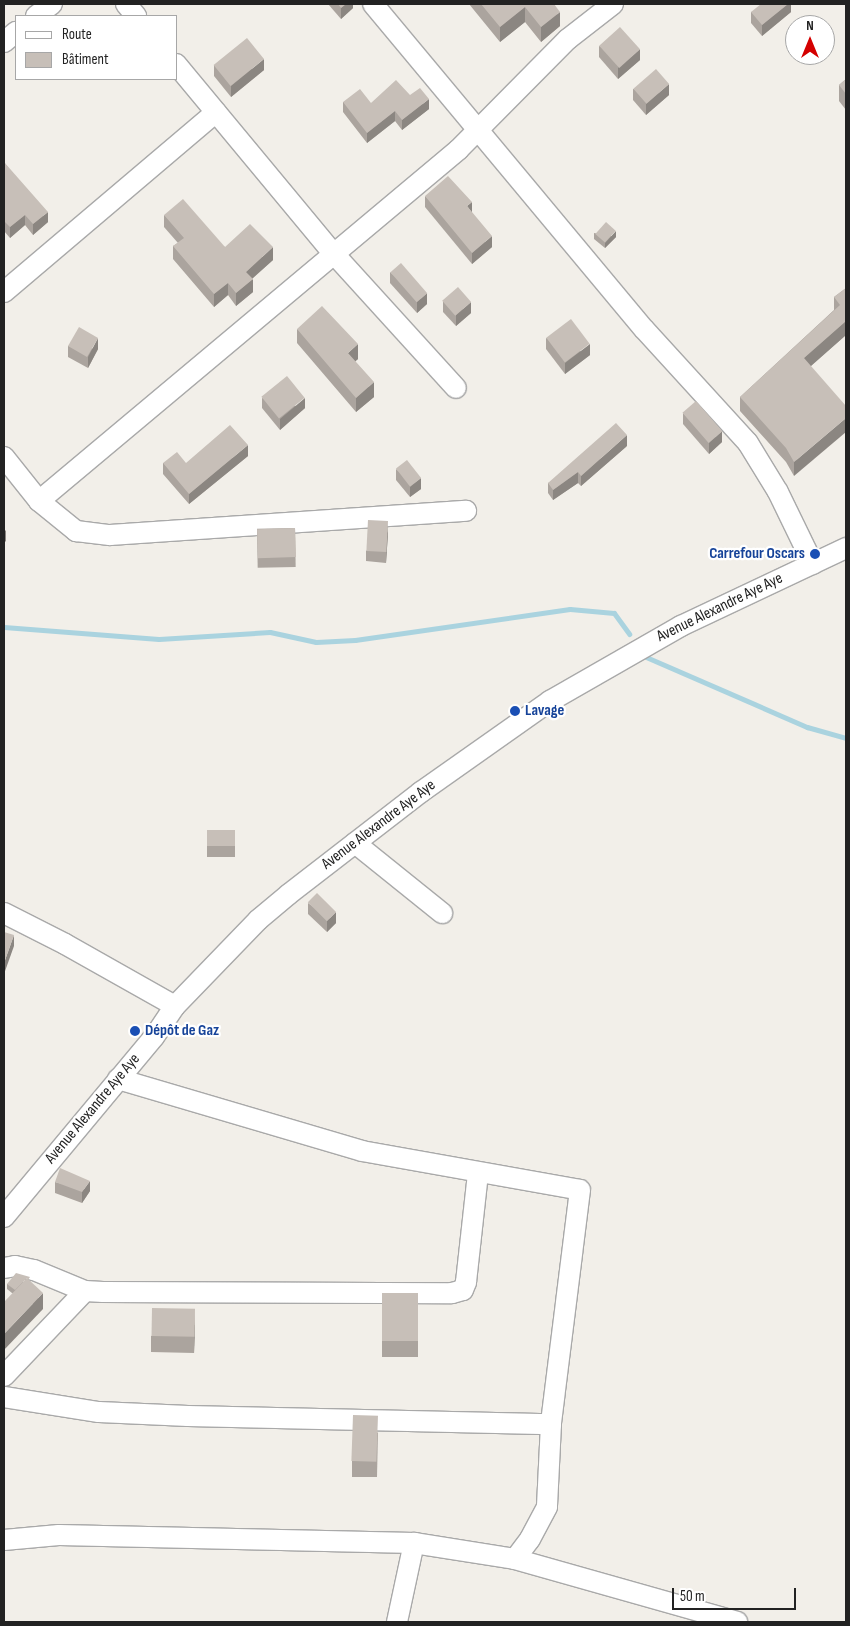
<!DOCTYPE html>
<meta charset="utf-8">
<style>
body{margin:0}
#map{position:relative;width:850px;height:1626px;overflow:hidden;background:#f2efe9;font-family:"Sofia Sans Condensed",sans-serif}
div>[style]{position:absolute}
.stream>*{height:5px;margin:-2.5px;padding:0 2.5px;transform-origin:2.5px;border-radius:2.5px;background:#aad3df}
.roads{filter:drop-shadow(1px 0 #a9a9a9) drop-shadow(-1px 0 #a9a9a9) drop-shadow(0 1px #a9a9a9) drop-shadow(0 -1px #a9a9a9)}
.minor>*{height:20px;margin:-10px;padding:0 10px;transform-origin:10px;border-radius:10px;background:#fff}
.wall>*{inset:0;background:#aba49e;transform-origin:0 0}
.shaded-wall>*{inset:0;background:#8b8681}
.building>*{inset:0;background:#c7bfb8;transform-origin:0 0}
.dots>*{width:14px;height:14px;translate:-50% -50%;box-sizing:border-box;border:2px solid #fff;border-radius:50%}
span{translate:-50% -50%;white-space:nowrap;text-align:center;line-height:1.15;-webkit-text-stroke:4.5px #fff;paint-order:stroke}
.transit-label{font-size:16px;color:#164399;font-weight:700}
.right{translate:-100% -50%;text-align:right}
.left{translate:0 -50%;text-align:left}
.street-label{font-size:16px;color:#222}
.frame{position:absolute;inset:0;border:5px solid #222;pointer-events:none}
.legend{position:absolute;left:15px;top:15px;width:162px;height:65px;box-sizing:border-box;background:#fff;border:1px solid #a7a7a7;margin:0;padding:6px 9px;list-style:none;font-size:15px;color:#222}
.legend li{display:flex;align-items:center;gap:10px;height:25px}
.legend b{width:25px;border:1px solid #a7a7a7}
.north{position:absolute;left:785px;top:15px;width:50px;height:50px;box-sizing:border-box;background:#fff;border:1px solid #a7a7a7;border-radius:50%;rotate:0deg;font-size:14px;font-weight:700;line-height:20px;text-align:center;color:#222}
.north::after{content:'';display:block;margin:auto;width:18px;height:22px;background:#d40000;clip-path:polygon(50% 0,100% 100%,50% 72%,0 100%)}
.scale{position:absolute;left:672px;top:1588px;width:124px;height:22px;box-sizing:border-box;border:2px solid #222;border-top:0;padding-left:6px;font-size:15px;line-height:18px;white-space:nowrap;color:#222;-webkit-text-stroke:4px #fff;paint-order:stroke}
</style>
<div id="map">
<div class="stream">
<i style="left:4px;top:627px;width:155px;rotate:4.4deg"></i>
<i style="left:159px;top:639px;width:111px;rotate:-3.6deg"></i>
<i style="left:270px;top:632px;width:47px;rotate:12.3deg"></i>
<i style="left:316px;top:642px;width:39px;rotate:-3deg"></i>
<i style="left:355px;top:640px;width:217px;rotate:-8.2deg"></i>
<i style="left:570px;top:609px;width:44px;rotate:5.2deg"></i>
<i style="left:614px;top:613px;width:26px;rotate:54deg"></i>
<i style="left:646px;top:657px;width:176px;rotate:23.5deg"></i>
<i style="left:807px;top:727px;width:41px;rotate:15.8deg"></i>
</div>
<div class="roads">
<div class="minor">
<i style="left:126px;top:4px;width:16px;rotate:50deg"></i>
<i style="left:373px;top:4px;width:423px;rotate:50.2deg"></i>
<i style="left:644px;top:329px;width:154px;rotate:47.6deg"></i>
<i style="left:748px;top:443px;width:57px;rotate:58.5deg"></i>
<i style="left:778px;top:492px;width:80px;rotate:64.1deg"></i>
<i style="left:36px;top:16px;width:20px;rotate:-37deg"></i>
<i style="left:4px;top:42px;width:16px;rotate:-40deg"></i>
<i style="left:176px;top:64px;width:247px;rotate:50.3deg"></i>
<i style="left:334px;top:254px;width:181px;rotate:47.7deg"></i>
<i style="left:4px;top:292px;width:278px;rotate:-40.3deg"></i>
<i style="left:4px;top:457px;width:56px;rotate:51.5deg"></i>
<i style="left:39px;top:501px;width:48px;rotate:39deg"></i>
<i style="left:76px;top:531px;width:34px;rotate:7deg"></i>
<i style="left:110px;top:535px;width:357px;rotate:-3.9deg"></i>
<i style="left:39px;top:501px;width:547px;rotate:-39.95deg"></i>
<i style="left:458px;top:150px;width:156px;rotate:-45.3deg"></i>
<i style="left:568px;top:39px;width:57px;rotate:-37.9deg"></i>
<i style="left:355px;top:843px;width:112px;rotate:38.8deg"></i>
<i style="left:4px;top:913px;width:68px;rotate:26.9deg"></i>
<i style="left:65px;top:944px;width:126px;rotate:29.4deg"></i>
<i style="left:118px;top:1079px;width:254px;rotate:16.4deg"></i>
<i style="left:362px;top:1151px;width:221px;rotate:10.1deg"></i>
<i style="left:580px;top:1190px;width:236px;rotate:97.1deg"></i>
<i style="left:4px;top:1217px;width:234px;rotate:-50.2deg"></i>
<i style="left:154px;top:1037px;width:37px;rotate:-56deg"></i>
<i style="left:175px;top:1006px;width:120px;rotate:-46deg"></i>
<i style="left:258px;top:920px;width:40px;rotate:-40deg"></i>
<i style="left:289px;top:894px;width:167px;rotate:-37.7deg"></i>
<i style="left:421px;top:792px;width:158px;rotate:-35.2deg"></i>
<i style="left:550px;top:701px;width:151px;rotate:-29.8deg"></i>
<i style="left:681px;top:626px;width:183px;rotate:-25.3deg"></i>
<i style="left:4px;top:1268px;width:11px;rotate:-10deg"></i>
<i style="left:15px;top:1266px;width:19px;rotate:12deg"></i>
<i style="left:34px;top:1270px;width:55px;rotate:22.4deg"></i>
<i style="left:85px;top:1291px;width:18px;rotate:3deg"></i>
<i style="left:103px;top:1292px;width:349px;rotate:0.2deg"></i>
<i style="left:452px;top:1293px;width:11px;rotate:-15deg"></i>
<i style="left:463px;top:1290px;width:9px;rotate:-69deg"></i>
<i style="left:466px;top:1282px;width:110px;rotate:-83.7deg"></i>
<i style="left:4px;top:1376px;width:117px;rotate:-46.4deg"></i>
<i style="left:4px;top:1397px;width:96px;rotate:9deg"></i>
<i style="left:99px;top:1412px;width:89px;rotate:2.6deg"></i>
<i style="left:188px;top:1416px;width:363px;rotate:1.3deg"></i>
<i style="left:551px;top:1424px;width:83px;rotate:92.8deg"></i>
<i style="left:547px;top:1507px;width:36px;rotate:118deg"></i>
<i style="left:530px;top:1539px;width:25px;rotate:127deg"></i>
<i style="left:4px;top:1540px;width:55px;rotate:-5.2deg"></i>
<i style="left:59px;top:1535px;width:355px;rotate:1.3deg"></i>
<i style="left:414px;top:1543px;width:102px;rotate:9deg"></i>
<i style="left:515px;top:1559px;width:231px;rotate:15.8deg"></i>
<i style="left:397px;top:1622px;width:81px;rotate:-77.9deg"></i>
</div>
</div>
<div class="wall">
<i style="clip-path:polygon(328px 4px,353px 4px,353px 8px,341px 19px)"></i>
<i style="clip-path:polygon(469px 4px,554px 4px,560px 26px,541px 42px,525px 22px,500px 42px)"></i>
<i style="clip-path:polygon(791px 4px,791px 12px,762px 36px,751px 23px,751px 12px)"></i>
<i style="clip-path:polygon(599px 46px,640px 60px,618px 79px,599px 57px)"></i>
<i style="clip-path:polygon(214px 65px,264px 70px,231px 97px,214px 76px)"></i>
<i style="clip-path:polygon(846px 79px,846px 110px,839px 101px,839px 85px)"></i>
<i style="clip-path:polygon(633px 89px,669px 95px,646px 115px,633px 100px)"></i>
<i style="clip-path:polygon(410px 95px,429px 109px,402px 130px,395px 121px,367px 143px,343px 112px,343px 102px,371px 103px)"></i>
<i style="clip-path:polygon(4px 162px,48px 222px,33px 235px,25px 225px,10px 238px,4px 231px)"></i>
<i style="clip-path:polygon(425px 196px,492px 247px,472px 264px,425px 207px)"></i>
<i style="clip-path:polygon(164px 215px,225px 247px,273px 260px,252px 279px,253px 292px,236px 306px,228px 295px,214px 307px,173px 259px,173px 246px,178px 243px,164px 227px)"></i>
<i style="clip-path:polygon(594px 233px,616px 237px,605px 248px,594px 239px)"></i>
<i style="clip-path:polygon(390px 272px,427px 304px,417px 313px,390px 283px)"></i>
<i style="clip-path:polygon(846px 288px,846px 335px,811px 366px,794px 476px,786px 462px,740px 411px,740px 397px,834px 310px,834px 297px)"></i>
<i style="clip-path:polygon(443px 301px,471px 313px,456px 326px,443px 312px)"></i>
<i style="clip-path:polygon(297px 329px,358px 359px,355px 361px,374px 397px,356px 412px,297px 343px)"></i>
<i style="clip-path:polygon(546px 338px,590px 355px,565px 374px,546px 349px)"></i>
<i style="clip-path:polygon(68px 346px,98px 349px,88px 368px,68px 357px)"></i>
<i style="clip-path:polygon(262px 398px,305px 408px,280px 430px,262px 408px)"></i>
<i style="clip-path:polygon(683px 413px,722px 442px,709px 454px,683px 424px)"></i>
<i style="clip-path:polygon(627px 446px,581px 486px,578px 483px,553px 500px,548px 493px,548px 483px)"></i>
<i style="clip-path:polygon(248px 456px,189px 504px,163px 474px,163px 463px,186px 463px)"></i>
<i style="clip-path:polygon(396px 469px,421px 489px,410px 497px,396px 480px)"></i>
<i style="left:295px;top:528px;width:39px;height:38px;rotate:89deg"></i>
<i style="clip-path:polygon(388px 532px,386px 563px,366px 561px,366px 551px)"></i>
<i style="left:235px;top:830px;width:27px;height:28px;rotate:90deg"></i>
<i style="clip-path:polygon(308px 903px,336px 923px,327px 932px,308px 914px)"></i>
<i style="clip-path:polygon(55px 1182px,90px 1191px,82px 1203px,55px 1193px)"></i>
<i style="clip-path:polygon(30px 1281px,43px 1309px,12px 1293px,7px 1289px,7px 1284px)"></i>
<i style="left:382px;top:1293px;width:36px;height:64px"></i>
<i style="clip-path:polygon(195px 1325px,194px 1353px,151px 1352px,151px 1336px)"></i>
<i style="clip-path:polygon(378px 1432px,377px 1477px,352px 1477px,352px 1461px)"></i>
</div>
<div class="shaded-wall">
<i style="clip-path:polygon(346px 4px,353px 4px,353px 8px,341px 19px,341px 8px)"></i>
<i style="clip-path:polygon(788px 4px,791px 4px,791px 12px,762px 36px,762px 25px)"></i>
<i style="clip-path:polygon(525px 7px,525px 22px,500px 42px,500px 27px)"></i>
<i style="clip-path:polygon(560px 12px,560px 26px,541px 42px,541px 27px)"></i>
<i style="clip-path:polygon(640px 49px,640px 60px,618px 79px,618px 68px)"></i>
<i style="clip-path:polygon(264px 59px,264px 70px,231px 97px,231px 86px)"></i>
<i style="clip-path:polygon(669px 84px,669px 95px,646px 115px,646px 104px)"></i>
<i style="clip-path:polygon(429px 99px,429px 109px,402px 130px,402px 120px)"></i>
<i style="clip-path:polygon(395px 111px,395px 121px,367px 143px,367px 133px)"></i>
<i style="clip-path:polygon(472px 202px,472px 213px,467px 206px)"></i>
<i style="clip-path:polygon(48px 212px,48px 222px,33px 235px,33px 224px)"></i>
<i style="clip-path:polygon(25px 215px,25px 225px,10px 238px,10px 227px)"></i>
<i style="clip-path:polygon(616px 231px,616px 237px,605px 248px,605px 243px)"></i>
<i style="clip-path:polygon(492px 236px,492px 247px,472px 264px,472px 253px)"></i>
<i style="clip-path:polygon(273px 247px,273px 260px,246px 284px,246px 272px)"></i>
<i style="clip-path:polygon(253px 279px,253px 292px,236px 306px,236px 293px)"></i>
<i style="clip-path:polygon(228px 283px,228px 295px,214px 307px,214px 294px)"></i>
<i style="clip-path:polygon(427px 293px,427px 304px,417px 313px,417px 302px)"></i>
<i style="clip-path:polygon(471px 302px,471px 313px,456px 326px,456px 315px)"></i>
<i style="clip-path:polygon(846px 321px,846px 335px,804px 372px,804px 358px)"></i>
<i style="clip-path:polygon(98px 338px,98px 349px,88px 368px,88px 357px)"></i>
<i style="clip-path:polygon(358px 344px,358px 359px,348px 368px,348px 353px)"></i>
<i style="clip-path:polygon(590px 344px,590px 355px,565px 374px,565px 363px)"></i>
<i style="clip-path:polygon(374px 382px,374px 397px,356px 412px,356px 398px)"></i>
<i style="clip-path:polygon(305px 398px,305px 408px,280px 430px,280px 419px)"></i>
<i style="clip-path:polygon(846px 418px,846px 432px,794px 476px,794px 462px)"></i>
<i style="clip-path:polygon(722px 431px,722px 442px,709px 454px,709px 443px)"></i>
<i style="clip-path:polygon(627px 435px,627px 446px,581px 486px,581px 476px)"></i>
<i style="clip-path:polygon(248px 445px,248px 456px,189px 504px,189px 494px)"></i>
<i style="clip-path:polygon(578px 472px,578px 483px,553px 500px,553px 490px)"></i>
<i style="clip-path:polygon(421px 478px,421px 489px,410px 497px,410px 486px)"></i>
<i style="clip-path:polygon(388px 521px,388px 532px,386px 563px,386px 552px)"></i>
<i style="clip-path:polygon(6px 530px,6px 541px,4px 543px,4px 532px)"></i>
<i style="clip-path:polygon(336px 912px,336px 923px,327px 932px,327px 921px)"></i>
<i style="clip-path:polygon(14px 935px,14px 946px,4px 974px,4px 963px)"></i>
<i style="clip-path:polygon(90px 1181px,90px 1191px,82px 1203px,82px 1192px)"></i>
<i style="clip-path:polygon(43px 1293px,43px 1309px,4px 1350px,4px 1334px)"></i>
<i style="clip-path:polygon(195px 1309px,195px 1325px,194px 1353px,194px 1337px)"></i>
</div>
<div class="building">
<i style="clip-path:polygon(338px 4px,346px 4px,341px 8px)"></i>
<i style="clip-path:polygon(481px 4px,554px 4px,560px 12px,541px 27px,525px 7px,500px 27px)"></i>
<i style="clip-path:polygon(761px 4px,788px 4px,762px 25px,751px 12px)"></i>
<i style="left:620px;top:27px;width:30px;height:28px;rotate:48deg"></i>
<i style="left:247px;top:38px;width:27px;height:43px;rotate:51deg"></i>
<i style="left:656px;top:69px;width:20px;height:30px;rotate:49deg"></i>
<i style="clip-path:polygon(846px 79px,846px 94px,839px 85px)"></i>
<i style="clip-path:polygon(396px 80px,410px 95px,420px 88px,429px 99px,402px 120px,395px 111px,367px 133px,343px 102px,360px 89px,371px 103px)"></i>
<i style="clip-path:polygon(4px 162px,48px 212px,33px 224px,25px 215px,10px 227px,4px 221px)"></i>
<i style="clip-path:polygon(448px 176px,472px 202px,467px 206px,492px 236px,472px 253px,425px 196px)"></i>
<i style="clip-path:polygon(183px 199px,225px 247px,250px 224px,273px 247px,246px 272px,253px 279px,236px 293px,228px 283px,214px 294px,173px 246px,184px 238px,164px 215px)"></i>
<i style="left:606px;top:222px;width:13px;height:16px;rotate:42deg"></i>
<i style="left:401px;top:263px;width:40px;height:14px;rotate:49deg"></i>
<i style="left:458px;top:287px;width:20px;height:21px;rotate:49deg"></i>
<i style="clip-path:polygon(846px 288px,846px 321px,804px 358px,846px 406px,846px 418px,794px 462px,786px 448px,740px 397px,840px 305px,834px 297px)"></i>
<i style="clip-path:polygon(322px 306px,358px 344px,348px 353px,374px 382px,356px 398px,297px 329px)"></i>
<i style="left:571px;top:319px;width:31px;height:31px;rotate:53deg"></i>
<i style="left:79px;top:327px;width:22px;height:22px;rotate:30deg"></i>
<i style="left:287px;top:376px;width:28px;height:33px;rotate:51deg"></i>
<i style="left:696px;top:401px;width:40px;height:18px;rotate:49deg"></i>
<i style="clip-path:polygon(616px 423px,627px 435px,581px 476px,578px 472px,553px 490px,548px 483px)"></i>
<i style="clip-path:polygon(230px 425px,248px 445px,189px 494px,163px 463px,177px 452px,186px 463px)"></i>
<i style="left:407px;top:460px;width:23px;height:14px;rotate:52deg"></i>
<i style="left:368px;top:520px;width:20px;height:31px;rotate:3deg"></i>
<i style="left:295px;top:528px;width:29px;height:38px;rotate:88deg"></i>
<i style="left:235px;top:830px;width:16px;height:28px;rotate:90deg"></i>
<i style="left:317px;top:893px;width:27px;height:13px;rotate:45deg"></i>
<i style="clip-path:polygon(4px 932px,14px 935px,4px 963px)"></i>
<i style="clip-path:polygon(60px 1168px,90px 1181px,82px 1192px,55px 1182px)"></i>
<i style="clip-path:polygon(16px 1273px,30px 1277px,28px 1280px,27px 1278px,15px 1290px,7px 1284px)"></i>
<i style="clip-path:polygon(27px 1278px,43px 1293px,4px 1334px,4px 1302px)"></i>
<i style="left:382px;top:1293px;width:36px;height:48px"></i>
<i style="left:152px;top:1308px;width:43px;height:28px;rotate:1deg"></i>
<i style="left:353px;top:1415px;width:25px;height:46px;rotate:2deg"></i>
</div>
<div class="dots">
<i style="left:815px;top:554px;background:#1a4fb4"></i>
<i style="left:515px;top:711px;background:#1a4fb4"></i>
<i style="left:135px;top:1031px;background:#1a4fb4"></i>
</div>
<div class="transit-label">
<span class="right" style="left:805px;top:554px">Carrefour Oscars</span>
<span class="left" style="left:525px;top:711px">Lavage</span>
<span class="left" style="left:145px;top:1031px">Dépôt de Gaz</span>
</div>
<div class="street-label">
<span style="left:720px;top:608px;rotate:-26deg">Avenue Alexandre Aye Aye</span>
<span style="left:379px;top:825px;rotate:-37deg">Avenue Alexandre Aye Aye</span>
<span style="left:93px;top:1109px;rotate:-50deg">Avenue Alexandre Aye Aye</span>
</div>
<div class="frame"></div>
<ul class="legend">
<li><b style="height:6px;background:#fff"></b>Route</li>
<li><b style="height:14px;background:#c7bfb8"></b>Bâtiment</li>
</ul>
<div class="north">N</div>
<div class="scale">50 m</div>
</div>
